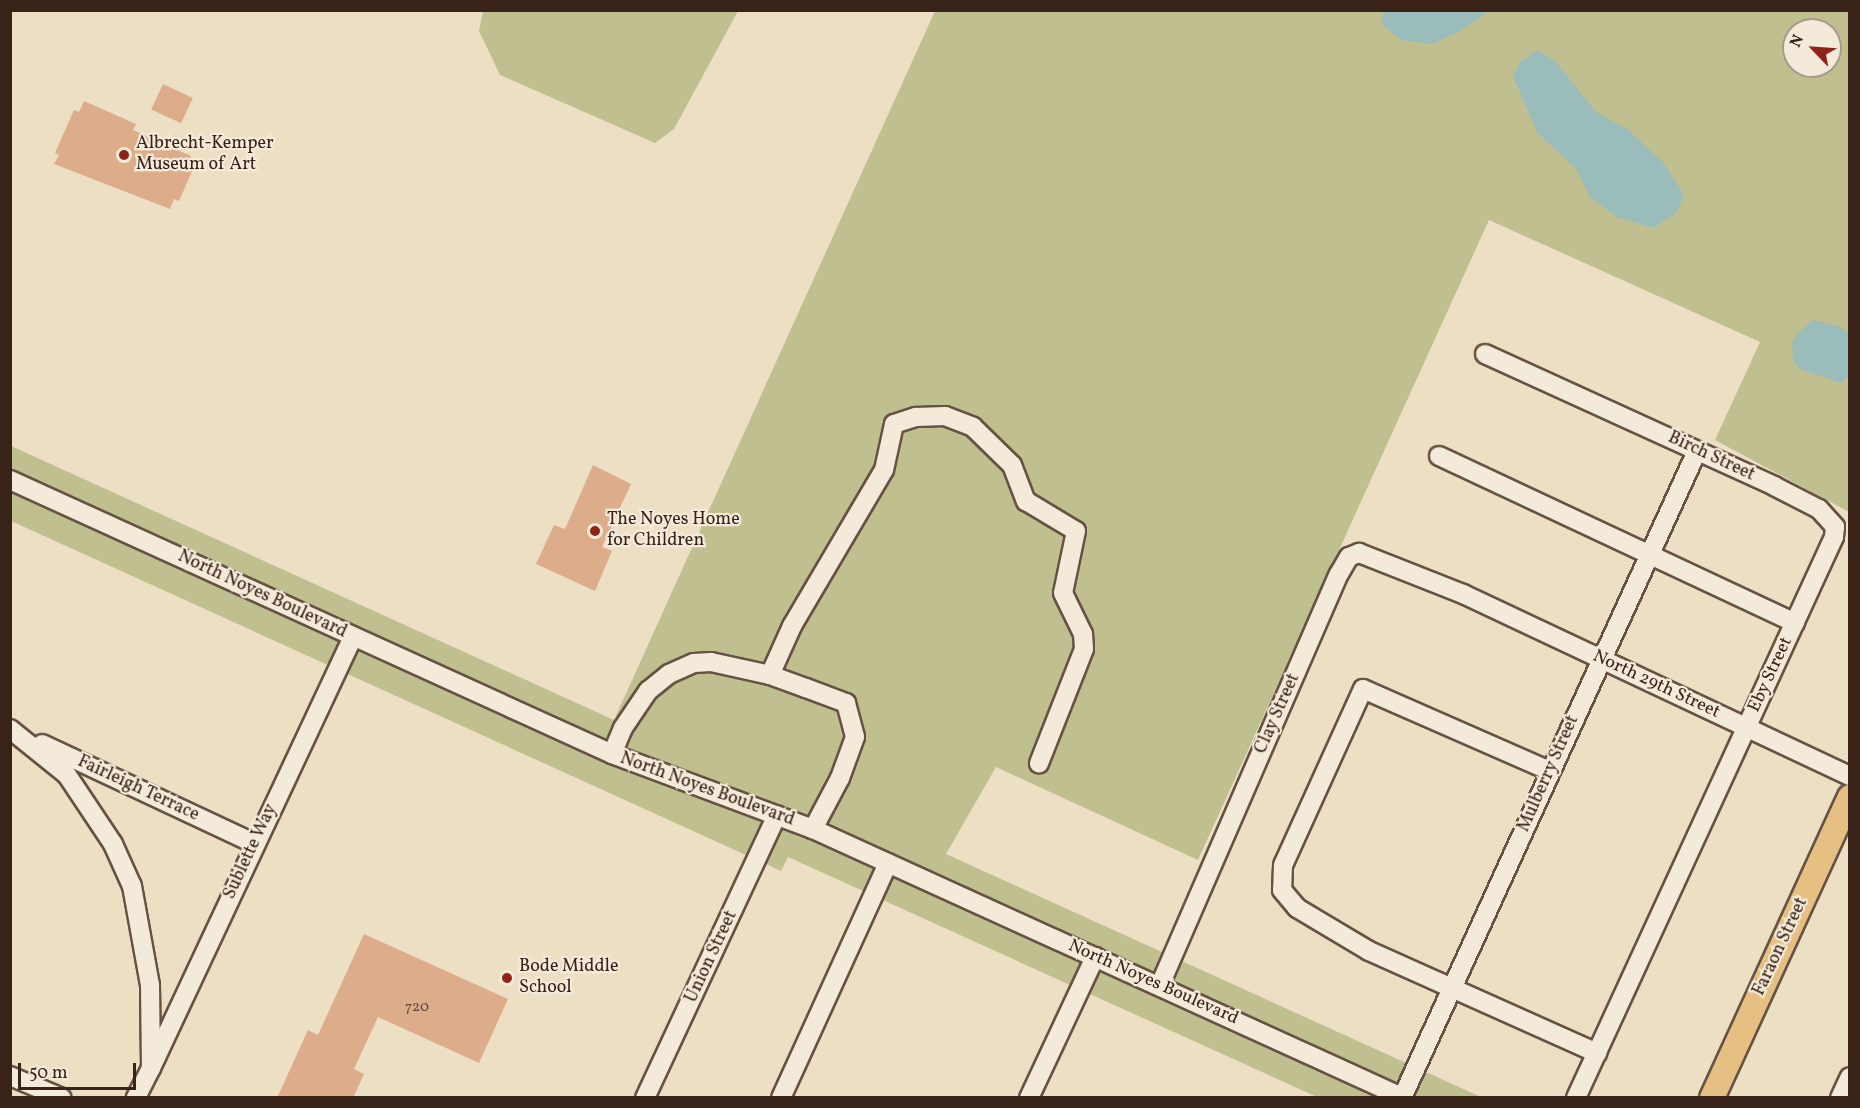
<!DOCTYPE html>
<style>
body{margin:0}
#map{position:relative;width:1860px;height:1108px;overflow:hidden;background:#eddfc4;font-family:Vollkorn,serif}
div>[style]{position:absolute}
.green>*{inset:0;background:#c0bf8f}
.water>*{inset:0;background:#9abcba}
.building>*{inset:0;background:#ddac8b;transform-origin:0 0}
.roads{filter:drop-shadow(2px 0 #665243) drop-shadow(-2px 0 #665243) drop-shadow(0 2px #665243) drop-shadow(0 -2px #665243)}
.minor>*{height:18px;margin:-9px;padding:0 9px;transform-origin:9px;border-radius:9px;background:#f3ead9}
.major>*{height:24px;margin:-12px;padding:0 12px;transform-origin:12px;border-radius:12px;background:#e6c082}
.dots>*{width:16px;height:16px;translate:-50% -50%;box-sizing:border-box;border:3px solid #f3ead9;border-radius:50%}
span{translate:-50% -50%;white-space:nowrap;text-align:center;line-height:1.15;-webkit-text-stroke:4.5px #f3ead9;paint-order:stroke}
.number-label{font-size:15px;color:#624535}
.number-label span{-webkit-text-stroke-width:0}
.poi-label{font-size:18px;color:#392318}
.left{translate:0 -50%;text-align:left}
.street-label{font-size:18px;color:#392318}
.frame{position:absolute;inset:0;border:12px solid #392318;pointer-events:none}
.north{position:absolute;left:1782px;top:18px;width:60px;height:60px;box-sizing:border-box;background:#f3ead9;border:2px solid #a99a8c;border-radius:50%;rotate:295deg;font-size:16px;font-weight:700;line-height:24px;text-align:center;color:#392318}
.north::after{content:'';display:block;margin:auto;width:21px;height:27px;background:#8f2418;clip-path:polygon(50% 0,100% 100%,50% 72%,0 100%)}
.scale{position:absolute;left:18px;top:1063px;width:118px;height:27px;box-sizing:border-box;border:3px solid #392318;border-top:0;padding-left:8px;font-size:18px;line-height:21px;white-space:nowrap;color:#392318;-webkit-text-stroke:4px #f3ead9;paint-order:stroke}
</style>
<div id="map">
<div class="green">
<i style="clip-path:polygon(483px 11px,483px 10px,738px 11px,674px 129px,655px 143px,500px 75px,479px 31px)"></i>
<i style="clip-path:polygon(evenodd,935px 11px,1849px 11px,1849px 512px,1715px 440px,1760px 342px,1489px 220px,1198px 860px,996px 767px,946px 854px,1481px 1097px,1317px 1097px,788px 857px,781px 871px,11px 521px,11px 446px,614px 720px,935px 11px,1794px 30px,1830px 30px,1830px 66px,1794px 66px,1794px 30px)"></i>
</div>
<div class="water">
<i style="clip-path:polygon(1383px 11px,1383px 10px,1489px 11px,1460px 31px,1431px 44px,1401px 40px,1382px 24px)"></i>
<i style="clip-path:polygon(1538px 50px,1556px 62px,1596px 112px,1627px 129px,1663px 162px,1684px 195px,1677px 212px,1653px 228px,1617px 217px,1590px 197px,1577px 170px,1537px 132px,1513px 76px,1520px 62px)"></i>
<i style="clip-path:polygon(1813px 320px,1839px 326px,1849px 334px,1849px 374px,1842px 383px,1798px 368px,1794px 362px,1792px 344px,1797px 334px)"></i>
</div>
<div class="building">
<i style="left:163px;top:84px;width:33px;height:28px;rotate:25deg"></i>
<i style="clip-path:polygon(84px 101px,136px 124px,133px 130px,191px 156px,186px 166px,193px 169px,179px 201px,174px 199px,170px 209px,54px 164px,59px 155px,55px 153px,74px 110px,79px 112px)"></i>
<i style="clip-path:polygon(593px 465px,631px 484px,602px 547px,612px 551px,595px 591px,536px 564px,554px 525px,565px 529px)"></i>
<i style="clip-path:polygon(364px 934px,508px 999px,479px 1063px,378px 1017px,354px 1069px,364px 1074px,353px 1098px,277px 1098px,308px 1030px,318px 1035px)"></i>
</div>
<div class="roads">
<div class="minor">
<i style="left:1485px;top:354px;width:318px;rotate:24.5deg"></i>
<i style="left:1774px;top:486px;width:51px;rotate:27.1deg"></i>
<i style="left:1819px;top:509px;width:24px;rotate:48deg"></i>
<i style="left:1835px;top:527px;width:10px;rotate:96deg"></i>
<i style="left:1834px;top:537px;width:617px;rotate:114.7deg"></i>
<i style="left:1439px;top:456px;width:393px;rotate:25.1deg"></i>
<i style="left:10px;top:480px;width:661px;rotate:24.47deg"></i>
<i style="left:612px;top:754px;width:215px;rotate:20.5deg"></i>
<i style="left:813px;top:829px;width:649px;rotate:24.47deg"></i>
<i style="left:770px;top:675px;width:54px;rotate:-65.8deg"></i>
<i style="left:792px;top:626px;width:181px;rotate:-59.5deg"></i>
<i style="left:884px;top:470px;width:47px;rotate:-77.7deg"></i>
<i style="left:894px;top:424px;width:23px;rotate:-18deg"></i>
<i style="left:916px;top:417px;width:29px;rotate:-2deg"></i>
<i style="left:945px;top:416px;width:30px;rotate:21deg"></i>
<i style="left:973px;top:427px;width:54px;rotate:44.3deg"></i>
<i style="left:1012px;top:465px;width:39px;rotate:69deg"></i>
<i style="left:1026px;top:501px;width:58px;rotate:31deg"></i>
<i style="left:1076px;top:531px;width:63px;rotate:101.8deg"></i>
<i style="left:1063px;top:593px;width:46px;rotate:64deg"></i>
<i style="left:1083px;top:634px;width:15px;rotate:86deg"></i>
<i style="left:1084px;top:649px;width:123px;rotate:111.5deg"></i>
<i style="left:10px;top:729px;width:73px;rotate:38.9deg"></i>
<i style="left:67px;top:775px;width:83px;rotate:56.3deg"></i>
<i style="left:113px;top:844px;width:46px;rotate:65.7deg"></i>
<i style="left:132px;top:886px;width:101px;rotate:79.7deg"></i>
<i style="left:150px;top:985px;width:83px;rotate:89.3deg"></i>
<i style="left:151px;top:1068px;width:34px;rotate:117deg"></i>
<i style="left:42px;top:744px;width:235px;rotate:25.1deg"></i>
<i style="left:612px;top:754px;width:28px;rotate:-67deg"></i>
<i style="left:623px;top:728px;width:45px;rotate:-56deg"></i>
<i style="left:648px;top:691px;width:27px;rotate:-39deg"></i>
<i style="left:669px;top:674px;width:27px;rotate:-24deg"></i>
<i style="left:694px;top:663px;width:17px;rotate:-3deg"></i>
<i style="left:711px;top:662px;width:60px;rotate:12.4deg"></i>
<i style="left:770px;top:675px;width:38px;rotate:20deg"></i>
<i style="left:806px;top:688px;width:43px;rotate:20.6deg"></i>
<i style="left:846px;top:703px;width:35px;rotate:75deg"></i>
<i style="left:855px;top:737px;width:44px;rotate:110.1deg"></i>
<i style="left:840px;top:778px;width:58px;rotate:117.9deg"></i>
<i style="left:1550px;top:771px;width:204px;rotate:-156.3deg"></i>
<i style="left:1363px;top:689px;width:193px;rotate:114.4deg"></i>
<i style="left:1283px;top:865px;width:25px;rotate:92deg"></i>
<i style="left:1282px;top:890px;width:23px;rotate:50deg"></i>
<i style="left:1297px;top:908px;width:84px;rotate:30.8deg"></i>
<i style="left:1369px;top:951px;width:250px;rotate:24.1deg"></i>
<i style="left:1160px;top:985px;width:448px;rotate:-66.5deg"></i>
<i style="left:1339px;top:574px;width:20px;rotate:-60deg"></i>
<i style="left:1349px;top:557px;width:11px;rotate:-22deg"></i>
<i style="left:1359px;top:553px;width:112px;rotate:21.5deg"></i>
<i style="left:1463px;top:594px;width:428px;rotate:25.2deg"></i>
<i style="left:151px;top:1068px;width:476px;rotate:-64.9deg"></i>
<i style="left:10px;top:1076px;width:56px;rotate:22.9deg"></i>
<i style="left:645px;top:1098px;width:312px;rotate:-65deg"></i>
<i style="left:781px;top:1098px;width:258px;rotate:-65.5deg"></i>
<i style="left:1029px;top:1098px;width:156px;rotate:-64.9deg"></i>
<i style="left:1402px;top:1098px;width:711px;rotate:-65.49deg"></i>
<i style="left:1840px;top:1098px;width:23px;rotate:-65deg"></i>
</div>
<div class="major">
<i style="left:1712px;top:1098px;width:331px;rotate:-65.4deg"></i>
</div>
</div>
<div class="dots">
<i style="left:124px;top:155px;background:#8f2418"></i>
<i style="left:595px;top:531px;background:#8f2418"></i>
<i style="left:507px;top:978px;background:#8f2418"></i>
</div>
<div class="number-label">
<span style="left:417px;top:1008px">720</span>
</div>
<div class="poi-label">
<span class="left" style="left:136px;top:155px">Albrecht-Kemper<br>Museum of Art</span>
<span class="left" style="left:607px;top:531px">The Noyes Home<br>for Children</span>
<span class="left" style="left:519px;top:978px">Bode Middle<br>School</span>
</div>
<div class="street-label">
<span style="left:1711px;top:457px;rotate:25deg">Birch Street</span>
<span style="left:262px;top:595px;rotate:25deg">North Noyes Boulevard</span>
<span style="left:1771px;top:675px;rotate:-65deg">Eby Street</span>
<span style="left:1656px;top:685px;rotate:25deg">North 29th Street</span>
<span style="left:1278px;top:714px;rotate:-66deg">Clay Street</span>
<span style="left:1549px;top:774px;rotate:-66deg">Mulberry Street</span>
<span style="left:138px;top:789px;rotate:25deg">Fairleigh Terrace</span>
<span style="left:707px;top:790px;rotate:20deg">North Noyes Boulevard</span>
<span style="left:251px;top:852px;rotate:-65deg">Sublette Way</span>
<span style="left:1781px;top:947px;rotate:-65deg">Faraon Street</span>
<span style="left:712px;top:957px;rotate:-65deg">Union Street</span>
<span style="left:1153px;top:983px;rotate:24deg">North Noyes Boulevard</span>
</div>
<div class="frame"></div>
<div class="north">N</div>
<div class="scale">50 m</div>
</div>
